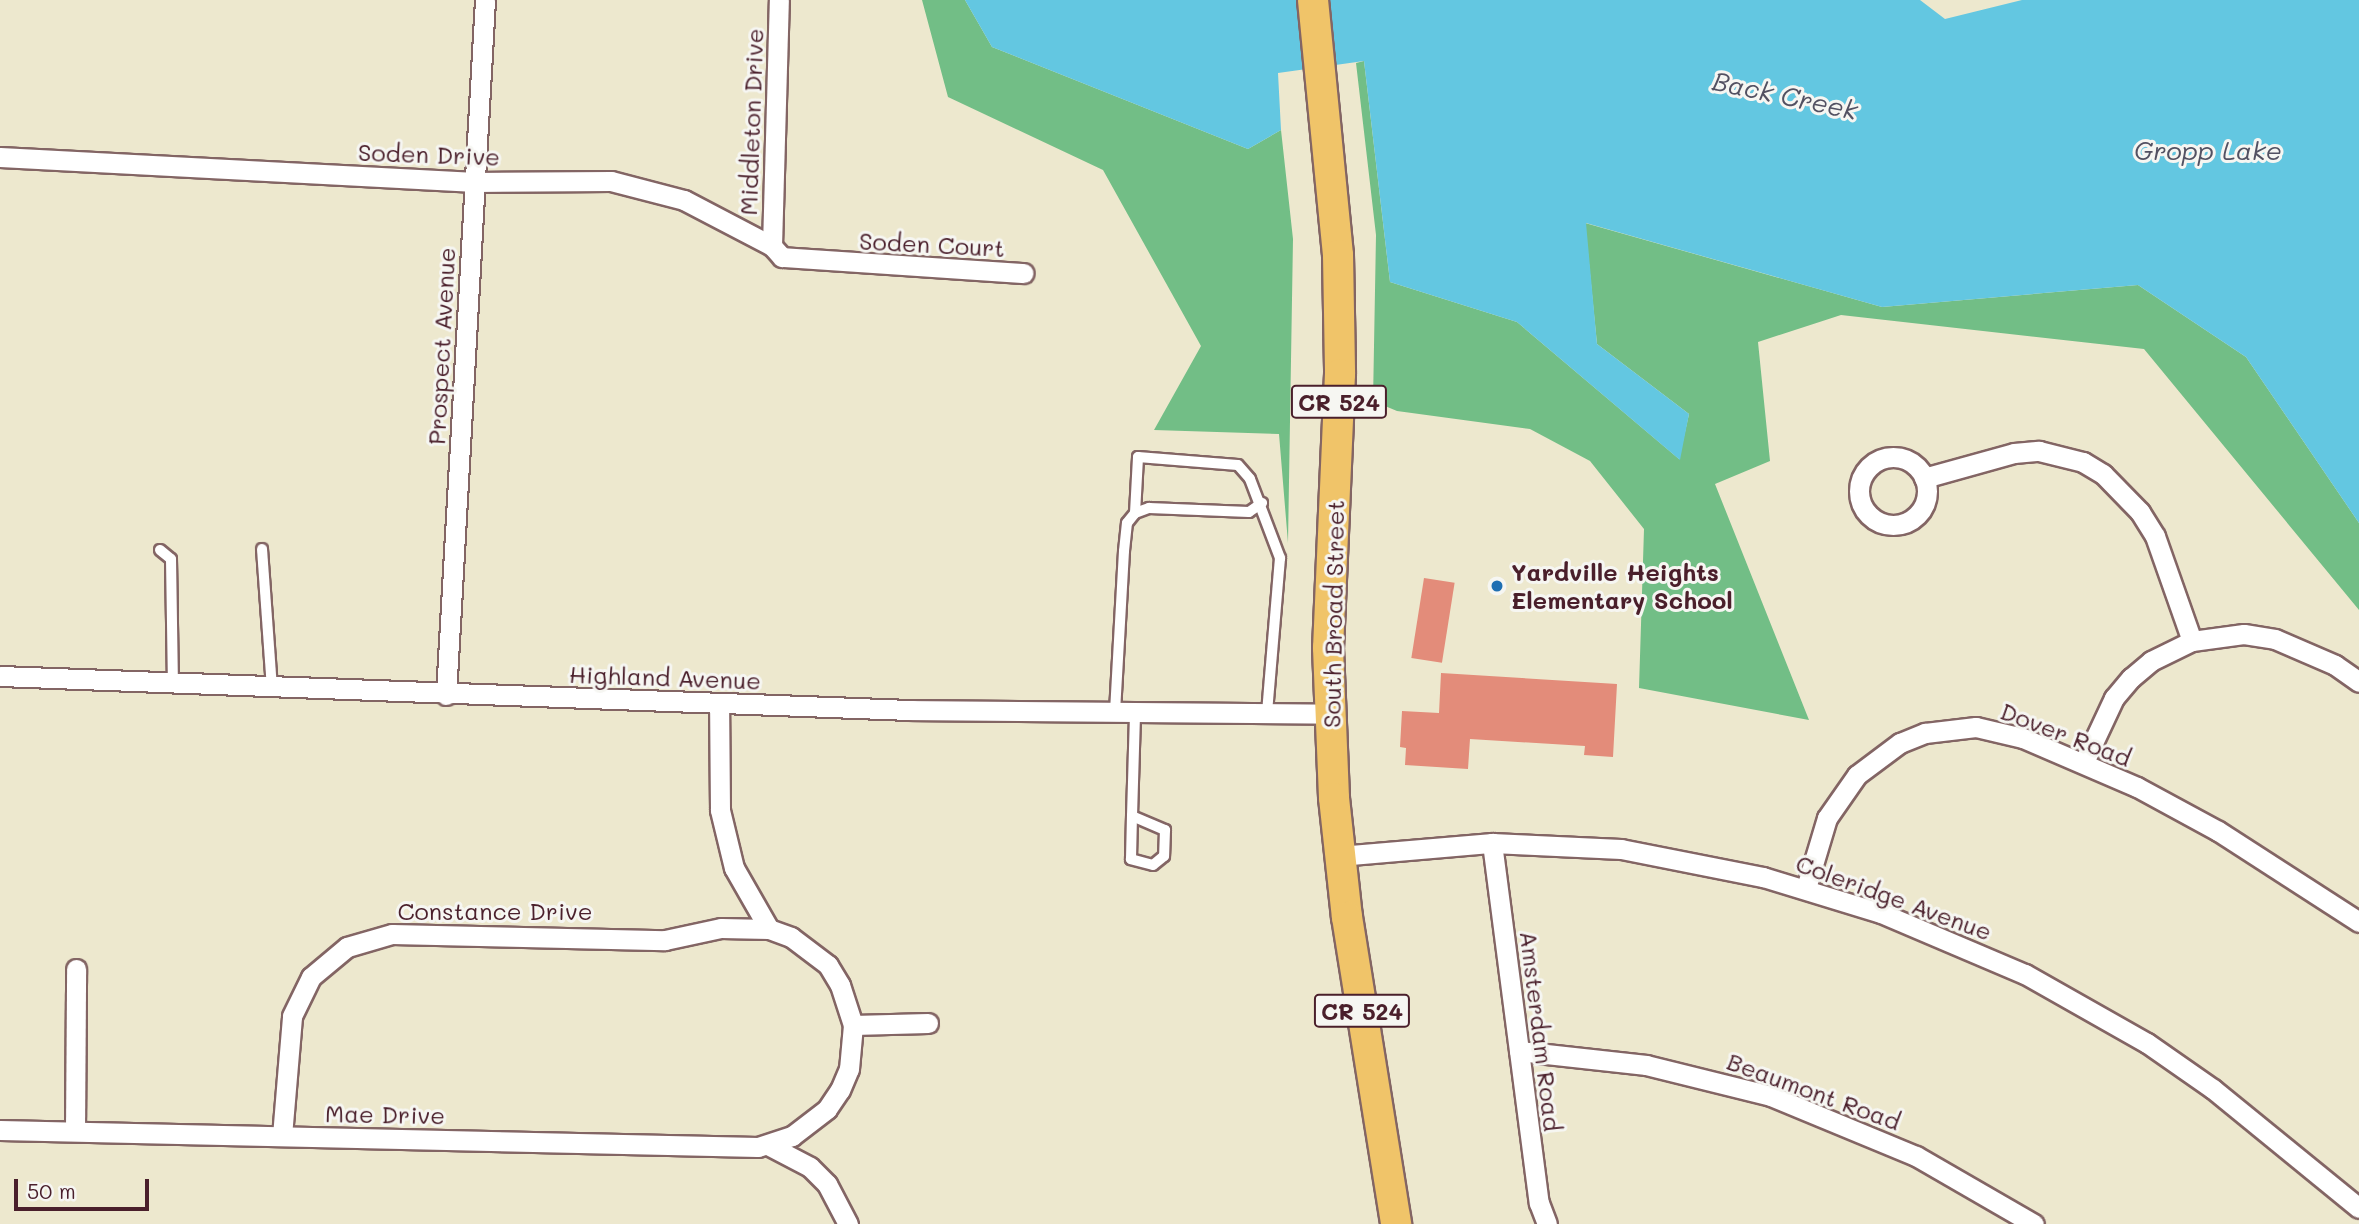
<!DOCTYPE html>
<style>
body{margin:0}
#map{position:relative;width:2359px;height:1224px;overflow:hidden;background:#ede8ce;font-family:Mali,sans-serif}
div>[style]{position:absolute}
.forest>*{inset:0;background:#72be86}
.water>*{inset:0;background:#63c7e1}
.building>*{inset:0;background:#e38c7a;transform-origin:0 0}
.roads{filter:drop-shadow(2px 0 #836564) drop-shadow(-2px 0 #836564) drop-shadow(0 2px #836564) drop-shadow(0 -2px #836564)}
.service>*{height:10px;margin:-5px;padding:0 5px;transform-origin:5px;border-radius:5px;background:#fff}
.minor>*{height:19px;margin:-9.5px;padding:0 9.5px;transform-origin:9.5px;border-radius:9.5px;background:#fff}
.minor>.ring{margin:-9.5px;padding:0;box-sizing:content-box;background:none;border:19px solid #fff;border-radius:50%}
.primary>*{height:30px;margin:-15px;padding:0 15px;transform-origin:15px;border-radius:15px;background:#f0c469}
.dots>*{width:19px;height:19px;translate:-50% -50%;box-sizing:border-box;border:4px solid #f6f6f2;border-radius:50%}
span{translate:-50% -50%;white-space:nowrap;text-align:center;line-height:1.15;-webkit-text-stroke:6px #f6f6f2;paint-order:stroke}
.shield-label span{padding:2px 5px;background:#f6f6f2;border:2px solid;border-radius:5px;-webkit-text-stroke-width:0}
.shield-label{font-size:23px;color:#4a1f2b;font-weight:700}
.street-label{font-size:24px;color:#4a1f2b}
.poi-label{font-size:24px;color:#4a1f2b;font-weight:700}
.left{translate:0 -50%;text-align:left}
.water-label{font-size:26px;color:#525162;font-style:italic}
.scale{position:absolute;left:14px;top:1179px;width:135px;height:32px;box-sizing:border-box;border:4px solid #4a1f2b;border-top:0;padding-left:9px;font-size:21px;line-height:24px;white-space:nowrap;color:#4a1f2b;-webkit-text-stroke:5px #f6f6f2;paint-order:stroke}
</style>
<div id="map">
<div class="forest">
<i style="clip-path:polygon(922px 0,965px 0,992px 47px,1248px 149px,1281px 130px,1293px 239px,1288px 543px,1279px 434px,1154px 430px,1201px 346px,1103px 170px,948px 97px)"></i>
<i style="clip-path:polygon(1364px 61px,1390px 282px,1517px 322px,1679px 459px,1689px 414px,1597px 344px,1585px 223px,1882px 307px,2138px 285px,2246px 357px,2359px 523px,2359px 610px,2144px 349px,1841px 315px,1758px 342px,1770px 461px,1715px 484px,1809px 720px,1639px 688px,1644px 529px,1590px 461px,1530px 429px,1397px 411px,1373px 401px,1376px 235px,1356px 63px)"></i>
</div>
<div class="water">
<i style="clip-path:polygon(965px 0,1920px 0,1945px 19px,2022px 0,2359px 0,2359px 523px,2246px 357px,2138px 285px,1882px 307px,1586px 223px,1597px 344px,1689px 414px,1680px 460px,1517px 322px,1390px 282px,1364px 61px,1278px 73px,1281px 130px,1248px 149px,992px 47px)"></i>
</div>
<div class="building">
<i style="left:1424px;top:578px;width:31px;height:81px;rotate:9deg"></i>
<i style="clip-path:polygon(1441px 673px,1617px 684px,1613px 757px,1584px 755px,1585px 746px,1470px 739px,1468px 769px,1405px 765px,1406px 748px,1400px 747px,1402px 711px,1439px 713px)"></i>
</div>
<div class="roads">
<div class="service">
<i style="left:1135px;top:513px;width:15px;rotate:-20deg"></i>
<i style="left:1149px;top:508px;width:100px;rotate:2.3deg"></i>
<i style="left:1249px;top:512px;width:16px;rotate:-35deg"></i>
<i style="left:262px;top:549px;width:138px;rotate:85.9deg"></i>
<i style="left:160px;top:550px;width:14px;rotate:39deg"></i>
<i style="left:171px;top:559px;width:124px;rotate:89.1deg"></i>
<i style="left:1115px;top:712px;width:161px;rotate:-86.8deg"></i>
<i style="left:1124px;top:551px;width:28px;rotate:-84deg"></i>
<i style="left:1127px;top:523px;width:13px;rotate:-51deg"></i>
<i style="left:1135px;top:513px;width:56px;rotate:-86.9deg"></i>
<i style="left:1138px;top:457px;width:100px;rotate:4.6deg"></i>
<i style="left:1238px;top:465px;width:18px;rotate:49deg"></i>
<i style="left:1250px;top:479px;width:85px;rotate:69.2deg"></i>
<i style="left:1280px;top:558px;width:156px;rotate:94.8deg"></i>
<i style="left:1132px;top:816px;width:36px;rotate:23deg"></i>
<i style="left:1165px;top:830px;width:26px;rotate:92deg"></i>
<i style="left:1164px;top:856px;width:14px;rotate:141deg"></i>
<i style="left:1153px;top:865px;width:23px;rotate:-165deg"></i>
<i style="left:1131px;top:859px;width:43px;rotate:-88.7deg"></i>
<i style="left:1132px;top:816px;width:104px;rotate:-88.3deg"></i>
</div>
<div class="minor">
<i style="left:0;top:157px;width:476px;rotate:3deg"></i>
<i style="left:475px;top:182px;width:136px;rotate:-0.4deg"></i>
<i style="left:611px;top:181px;width:75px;rotate:14.6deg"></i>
<i style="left:684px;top:200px;width:99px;rotate:27.6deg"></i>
<i style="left:772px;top:246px;width:15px;rotate:48deg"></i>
<i style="left:782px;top:257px;width:242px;rotate:3.8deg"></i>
<i style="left:772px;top:246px;width:246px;rotate:-88.4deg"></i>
<i class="ring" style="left:1859px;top:457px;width:49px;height:49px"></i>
<i style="left:1924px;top:478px;width:93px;rotate:-15.5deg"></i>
<i style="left:2014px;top:453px;width:25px;rotate:-5deg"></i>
<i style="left:2039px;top:451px;width:45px;rotate:14deg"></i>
<i style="left:2083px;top:462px;width:23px;rotate:31deg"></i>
<i style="left:2103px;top:474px;width:53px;rotate:45.8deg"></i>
<i style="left:2140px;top:512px;width:28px;rotate:58deg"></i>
<i style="left:2155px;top:536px;width:111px;rotate:70.6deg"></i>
<i style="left:0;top:676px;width:913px;rotate:2.14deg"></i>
<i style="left:912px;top:710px;width:417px;rotate:0.5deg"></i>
<i style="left:446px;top:695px;width:696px;rotate:-86.79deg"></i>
<i style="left:2084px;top:762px;width:71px;rotate:-64.9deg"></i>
<i style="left:2114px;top:698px;width:26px;rotate:-50deg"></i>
<i style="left:2131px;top:678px;width:26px;rotate:-40deg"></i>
<i style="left:2151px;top:661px;width:46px;rotate:-26deg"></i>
<i style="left:2192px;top:641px;width:52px;rotate:-7.7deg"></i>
<i style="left:2244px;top:634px;width:31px;rotate:9deg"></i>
<i style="left:2275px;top:639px;width:65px;rotate:23.4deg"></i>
<i style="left:2335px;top:665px;width:29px;rotate:35deg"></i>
<i style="left:1492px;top:843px;width:363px;rotate:82.6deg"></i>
<i style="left:1539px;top:1203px;width:22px;rotate:69deg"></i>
<i style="left:1339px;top:856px;width:154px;rotate:-4.9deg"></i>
<i style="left:1492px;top:843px;width:129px;rotate:2.7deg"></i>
<i style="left:1621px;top:849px;width:145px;rotate:11.2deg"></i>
<i style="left:1763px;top:877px;width:123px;rotate:17deg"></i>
<i style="left:1881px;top:913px;width:156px;rotate:23deg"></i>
<i style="left:2025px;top:974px;width:140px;rotate:29.5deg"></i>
<i style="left:2147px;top:1043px;width:80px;rotate:34.9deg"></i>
<i style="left:2213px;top:1089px;width:188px;rotate:39.2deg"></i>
<i style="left:1806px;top:888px;width:73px;rotate:-73.3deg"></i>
<i style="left:1827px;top:818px;width:52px;rotate:-55.1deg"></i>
<i style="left:1857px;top:775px;width:54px;rotate:-36.7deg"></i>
<i style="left:1900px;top:743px;width:27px;rotate:-22deg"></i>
<i style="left:1925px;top:733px;width:51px;rotate:-6.7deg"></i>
<i style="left:1976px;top:727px;width:48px;rotate:13.2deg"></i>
<i style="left:2023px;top:738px;width:124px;rotate:23.3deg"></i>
<i style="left:2137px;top:787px;width:92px;rotate:28.5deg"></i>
<i style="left:2218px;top:831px;width:168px;rotate:32.8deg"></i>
<i style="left:853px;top:1025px;width:75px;rotate:-1.5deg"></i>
<i style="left:1519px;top:1051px;width:128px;rotate:6.3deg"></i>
<i style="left:1646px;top:1065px;width:129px;rotate:13.9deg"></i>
<i style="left:1771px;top:1096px;width:157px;rotate:22.5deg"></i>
<i style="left:1916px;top:1156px;width:136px;rotate:30deg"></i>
<i style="left:0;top:1130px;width:758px;rotate:1.28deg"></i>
<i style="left:758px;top:1147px;width:36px;rotate:-18deg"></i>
<i style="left:792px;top:1136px;width:44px;rotate:-37.6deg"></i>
<i style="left:827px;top:1109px;width:23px;rotate:-56deg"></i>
<i style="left:840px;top:1090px;width:23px;rotate:-67deg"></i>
<i style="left:849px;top:1069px;width:44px;rotate:-84.8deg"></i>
<i style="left:853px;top:1025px;width:42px;rotate:-108deg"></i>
<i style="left:840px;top:985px;width:23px;rotate:-121deg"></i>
<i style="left:828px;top:965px;width:46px;rotate:-142.9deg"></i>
<i style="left:791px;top:937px;width:23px;rotate:-160deg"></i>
<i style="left:769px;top:929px;width:70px;rotate:-119.8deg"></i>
<i style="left:734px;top:868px;width:60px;rotate:-103.6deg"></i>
<i style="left:720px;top:810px;width:106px;rotate:-90.5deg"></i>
<i style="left:75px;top:1131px;width:162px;rotate:-89.6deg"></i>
<i style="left:282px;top:1136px;width:120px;rotate:-85.2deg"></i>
<i style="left:292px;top:1016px;width:43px;rotate:-64deg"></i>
<i style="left:311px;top:977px;width:47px;rotate:-39.8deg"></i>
<i style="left:347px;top:947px;width:47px;rotate:-16.1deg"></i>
<i style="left:392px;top:934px;width:273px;rotate:1.3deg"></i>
<i style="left:665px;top:940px;width:57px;rotate:-12.1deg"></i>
<i style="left:721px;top:928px;width:48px;rotate:1.2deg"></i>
<i style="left:768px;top:1145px;width:47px;rotate:27.6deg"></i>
<i style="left:810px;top:1167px;width:24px;rotate:45deg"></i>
<i style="left:827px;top:1184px;width:45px;rotate:62.3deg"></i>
</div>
<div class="primary">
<i style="left:1313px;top:0;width:256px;rotate:84.4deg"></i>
<i style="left:1338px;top:255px;width:119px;rotate:89deg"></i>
<i style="left:1340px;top:374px;width:274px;rotate:92.5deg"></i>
<i style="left:1328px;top:648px;width:150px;rotate:87.7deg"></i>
<i style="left:1334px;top:798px;width:120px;rotate:83.8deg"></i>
<i style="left:1347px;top:917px;width:311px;rotate:80.9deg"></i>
</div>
</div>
<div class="dots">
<i style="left:1497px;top:586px;background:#1f6fb2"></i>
</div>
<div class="shield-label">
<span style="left:1339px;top:402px">CR 524</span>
<span style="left:1362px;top:1011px">CR 524</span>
</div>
<div class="street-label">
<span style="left:751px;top:122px;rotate:-88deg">Middleton Drive</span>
<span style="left:429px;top:154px;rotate:2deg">Soden Drive</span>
<span style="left:932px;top:244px;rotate:3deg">Soden Court</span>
<span style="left:441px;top:346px;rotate:-87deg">Prospect Avenue</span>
<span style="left:1333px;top:614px;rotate:-89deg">South Broad Street</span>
<span style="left:665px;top:677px;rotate:2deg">Highland Avenue</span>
<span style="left:2066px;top:734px;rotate:21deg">Dover Road</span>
<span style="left:1894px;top:897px;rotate:20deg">Coleridge Avenue</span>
<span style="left:495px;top:911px">Constance Drive</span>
<span style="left:1541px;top:1031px;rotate:83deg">Amsterdam Road</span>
<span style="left:1814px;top:1091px;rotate:20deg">Beaumont Road</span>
<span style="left:385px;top:1114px;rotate:1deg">Mae Drive</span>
</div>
<div class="poi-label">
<span class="left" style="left:1511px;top:586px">Yardville Heights<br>Elementary School</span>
</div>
<div class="water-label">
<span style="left:1785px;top:96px;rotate:12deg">Back Creek</span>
<span style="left:2208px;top:151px">Gropp Lake</span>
</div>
<div class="scale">50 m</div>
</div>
